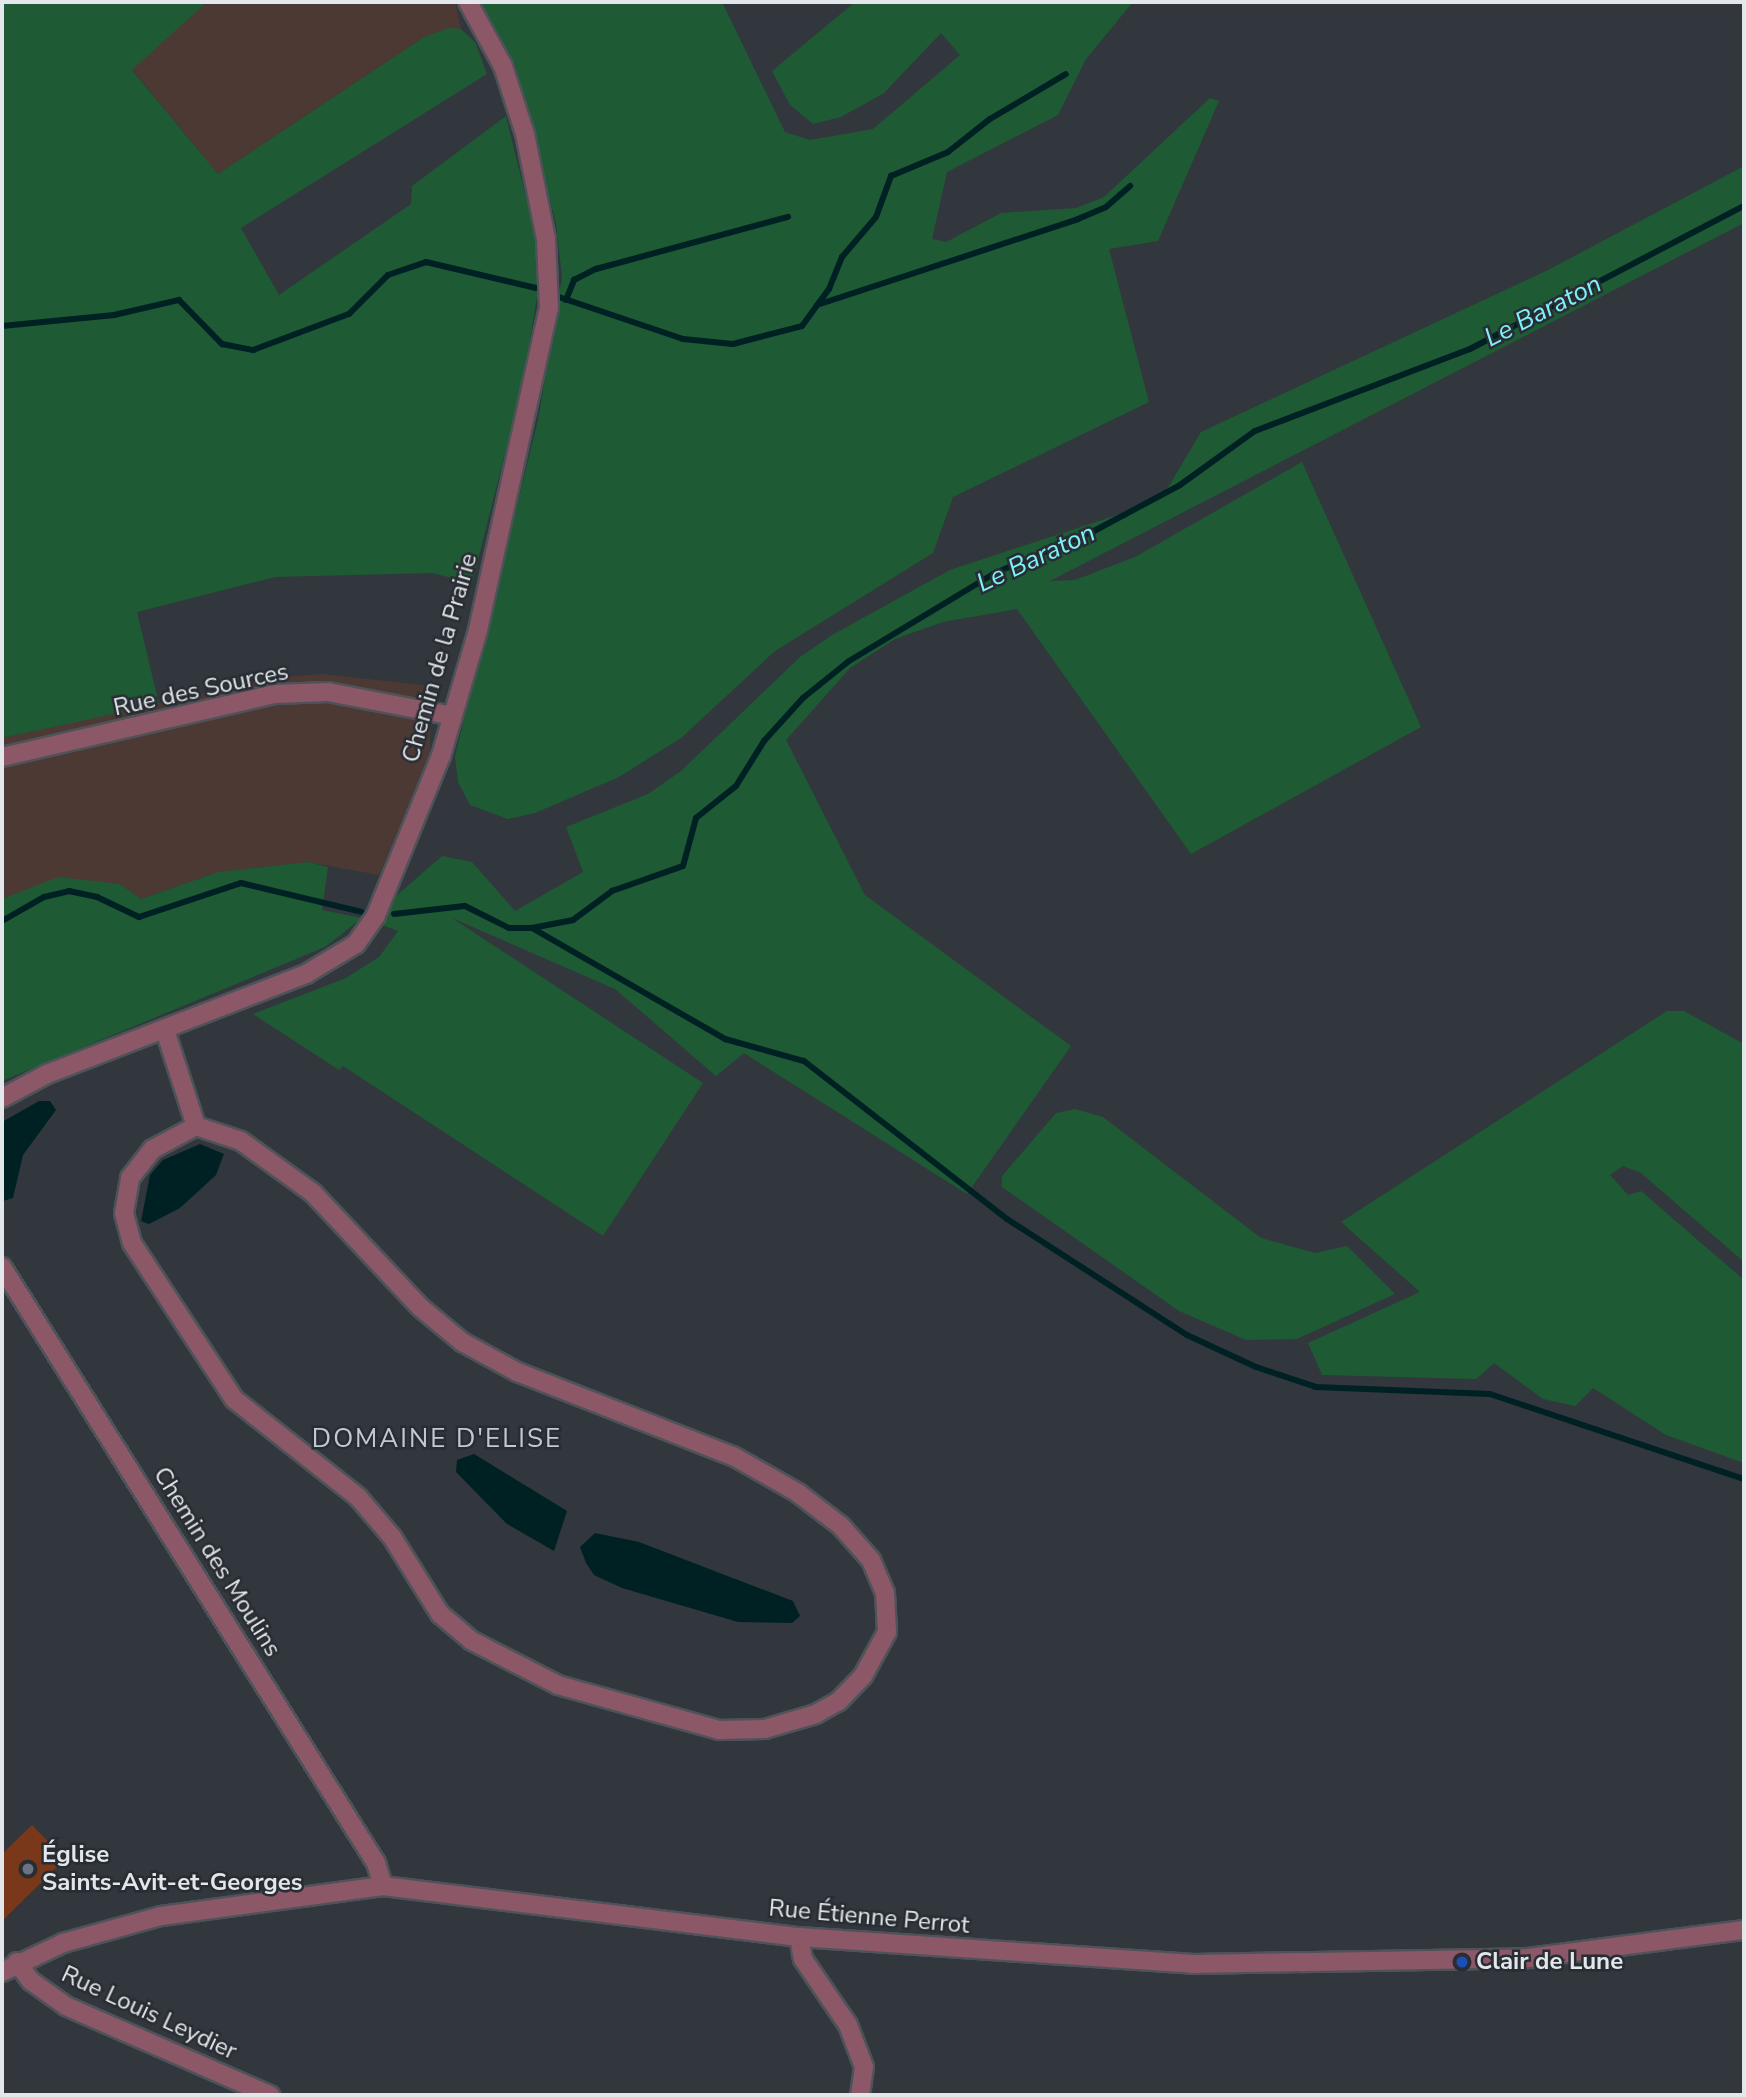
<!DOCTYPE html>
<meta charset="utf-8">
<style>
body{margin:0}
#map{position:relative;width:1746px;height:2097px;overflow:hidden;background:#32373d;font-family:"Nunito Sans",sans-serif}
div>[style]{position:absolute}
.industrial>*{inset:0;background:#4d3934}
.green>*{inset:0;background:#1e5a34}
.water>*{inset:0;background:#002123}
.stream>*{height:6px;margin:-3px;padding:0 3px;transform-origin:3px;border-radius:3px;background:#002123}
.building>*{inset:0;background:#79381a}
.roads{filter:drop-shadow(2px 0 #4e5359) drop-shadow(-2px 0 #4e5359) drop-shadow(0 2px #4e5359) drop-shadow(0 -2px #4e5359)}
.minor>*{height:18px;margin:-9px;padding:0 9px;transform-origin:9px;border-radius:9px;background:#8c5766}
.dots>*{width:19px;height:19px;translate:-50% -50%;box-sizing:border-box;border:4px solid #282d33;border-radius:50%}
span{translate:-50% -50%;white-space:nowrap;text-align:center;line-height:1.15;-webkit-text-stroke:5px #282d33;paint-order:stroke}
.street-label{font-size:24px;color:#e3e7eb}
.poi-label{font-size:24px;color:#e3e7eb;font-weight:700}
.left{translate:0 -50%;text-align:left}
.water-label{font-size:26px;color:#7ef0f8;font-style:italic}
.neighbourhood-label{font-size:26px;color:#c2cad1;letter-spacing:2px}
.frame{position:absolute;inset:0;border:4px solid #e3e7eb;pointer-events:none}
</style>
<div id="map">
<div class="industrial">
<i style="clip-path:polygon(207px 2px,455px 2px,461px 29px,424px 37px,218px 174px,132px 69px)"></i>
<i style="clip-path:polygon(322px 674px,431px 686px,430px 753px,379px 875px,308px 862px,218px 872px,141px 899px,120px 884px,58px 878px,2px 899px,2px 738px,272px 678px)"></i>
</div>
<div class="green">
<i style="clip-path:polygon(2px 2px,207px 2px,132px 70px,218px 174px,424px 37px,449px 28px,461px 29px,475px 42px,487px 74px,241px 228px,279px 295px,411px 204px,412px 186px,506px 116px,535px 234px,540px 278px,523px 383px,472px 583px,432px 573px,275px 577px,137px 612px,159px 704px,2px 738px)"></i>
<i style="clip-path:polygon(481px 2px,722px 2px,785px 132px,810px 140px,873px 129px,960px 55px,941px 33px,884px 93px,841px 117px,813px 124px,790px 105px,772px 71px,855px 2px,1133px 2px,1086px 59px,1058px 115px,947px 172px,932px 239px,946px 242px,1001px 213px,1076px 208px,1104px 197px,1210px 98px,1219px 101px,1158px 241px,1109px 249px,1149px 402px,953px 497px,933px 553px,775px 651px,681px 738px,619px 777px,535px 813px,508px 819px,470px 805px,458px 782px,455px 756px,538px 420px,562px 277px,556px 224px,515px 64px)"></i>
<i style="clip-path:polygon(1744px 166px,1744px 223px,1050px 581px,1075px 580px,1135px 557px,1302px 462px,1421px 727px,1191px 854px,1017px 609px,943px 622px,895px 639px,850px 668px,786px 740px,865px 895px,1071px 1046px,967px 1194px,744px 1053px,716px 1076px,615px 989px,452px 918px,703px 1083px,603px 1236px,343px 1066px,339px 1070px,253px 1014px,346px 978px,379px 957px,398px 931px,382px 925px,396px 896px,442px 856px,472px 862px,515px 911px,583px 872px,566px 827px,648px 794px,681px 771px,800px 657px,832px 635px,950px 570px,1117px 515px,1166px 491px,1201px 432px,1550px 269px)"></i>
<i style="clip-path:polygon(308px 862px,328px 867px,322px 910px,362px 918px,325px 947px,2px 1081px,2px 899px,58px 877px,120px 884px,141px 899px,218px 872px)"></i>
<i style="clip-path:polygon(1667px 1011px,1684px 1011px,1744px 1044px,1744px 1262px,1641px 1173px,1623px 1166px,1610px 1175px,1628px 1195px,1641px 1191px,1744px 1280px,1744px 1463px,1666px 1435px,1593px 1388px,1575px 1406px,1543px 1399px,1494px 1363px,1476px 1379px,1322px 1375px,1308px 1343px,1420px 1292px,1341px 1222px)"></i>
<i style="clip-path:polygon(1075px 1109px,1103px 1117px,1261px 1238px,1315px 1253px,1347px 1246px,1395px 1294px,1297px 1339px,1246px 1340px,1179px 1311px,1002px 1187px,1002px 1176px,1056px 1113px)"></i>
</div>
<div class="water">
<i style="clip-path:polygon(39px 1101px,50px 1101px,56px 1110px,23px 1155px,13px 1198px,3px 1201px,2px 1122px)"></i>
<i style="clip-path:polygon(200px 1144px,224px 1154px,216px 1175px,180px 1208px,149px 1224px,141px 1221px,150px 1175px,163px 1160px)"></i>
<i style="clip-path:polygon(474px 1454px,567px 1511px,554px 1551px,507px 1524px,456px 1472px,457px 1460px)"></i>
<i style="clip-path:polygon(595px 1533px,639px 1542px,793px 1601px,800px 1616px,792px 1623px,738px 1622px,622px 1588px,594px 1575px,586px 1563px,580px 1547px)"></i>
</div>
<div class="stream">
<i style="left:559px;top:297px;width:131px;rotate:18.7deg"></i>
<i style="left:683px;top:339px;width:50px;rotate:5.7deg"></i>
<i style="left:733px;top:344px;width:71px;rotate:-14.6deg"></i>
<i style="left:802px;top:326px;width:46px;rotate:-53.9deg"></i>
<i style="left:829px;top:289px;width:35px;rotate:-68deg"></i>
<i style="left:842px;top:257px;width:52px;rotate:-49.6deg"></i>
<i style="left:876px;top:217px;width:44px;rotate:-69.9deg"></i>
<i style="left:891px;top:176px;width:62px;rotate:-22.8deg"></i>
<i style="left:948px;top:152px;width:53px;rotate:-38.2deg"></i>
<i style="left:990px;top:119px;width:88px;rotate:-30.6deg"></i>
<i style="left:566px;top:300px;width:22px;rotate:-68deg"></i>
<i style="left:574px;top:280px;width:25px;rotate:-27deg"></i>
<i style="left:596px;top:269px;width:199px;rotate:-15.2deg"></i>
<i style="left:817px;top:305px;width:275px;rotate:-18.2deg"></i>
<i style="left:1078px;top:219px;width:30px;rotate:-23deg"></i>
<i style="left:1106px;top:207px;width:32px;rotate:-41deg"></i>
<i style="left:2px;top:326px;width:113px;rotate:-5.6deg"></i>
<i style="left:114px;top:315px;width:67px;rotate:-13deg"></i>
<i style="left:179px;top:300px;width:62px;rotate:45.7deg"></i>
<i style="left:222px;top:344px;width:32px;rotate:11deg"></i>
<i style="left:253px;top:350px;width:103px;rotate:-20.6deg"></i>
<i style="left:349px;top:314px;width:55px;rotate:-45deg"></i>
<i style="left:388px;top:275px;width:40px;rotate:-18.9deg"></i>
<i style="left:426px;top:262px;width:113px;rotate:13.3deg"></i>
<i style="left:394px;top:914px;width:71px;rotate:-6.4deg"></i>
<i style="left:465px;top:906px;width:49px;rotate:26.6deg"></i>
<i style="left:509px;top:928px;width:23px"></i>
<i style="left:532px;top:928px;width:42px;rotate:-11deg"></i>
<i style="left:573px;top:920px;width:49px;rotate:-36.6deg"></i>
<i style="left:612px;top:891px;width:75px;rotate:-19.4deg"></i>
<i style="left:683px;top:866px;width:50px;rotate:-74.8deg"></i>
<i style="left:696px;top:818px;width:51px;rotate:-38.7deg"></i>
<i style="left:736px;top:786px;width:53px;rotate:-58.1deg"></i>
<i style="left:764px;top:741px;width:58px;rotate:-47.8deg"></i>
<i style="left:803px;top:698px;width:59px;rotate:-38.8deg"></i>
<i style="left:849px;top:661px;width:168px;rotate:-31.1deg"></i>
<i style="left:993px;top:574px;width:110px;rotate:-23.1deg"></i>
<i style="left:1094px;top:531px;width:98px;rotate:-28.1deg"></i>
<i style="left:1180px;top:485px;width:92px;rotate:-35.8deg"></i>
<i style="left:1255px;top:431px;width:230px;rotate:-20.9deg"></i>
<i style="left:1470px;top:349px;width:309px;rotate:-27.6deg"></i>
<i style="left:2px;top:921px;width:48px;rotate:-29.7deg"></i>
<i style="left:44px;top:897px;width:26px;rotate:-13deg"></i>
<i style="left:69px;top:891px;width:29px;rotate:12deg"></i>
<i style="left:97px;top:897px;width:47px;rotate:25.5deg"></i>
<i style="left:139px;top:917px;width:108px;rotate:-18.4deg"></i>
<i style="left:241px;top:883px;width:124px;rotate:13.5deg"></i>
<i style="left:532px;top:928px;width:223px;rotate:29.9deg"></i>
<i style="left:725px;top:1039px;width:82px;rotate:15.6deg"></i>
<i style="left:804px;top:1061px;width:257px;rotate:37.9deg"></i>
<i style="left:1007px;top:1219px;width:214px;rotate:32.8deg"></i>
<i style="left:1187px;top:1335px;width:76px;rotate:24.9deg"></i>
<i style="left:1256px;top:1367px;width:63px;rotate:18.4deg"></i>
<i style="left:1316px;top:1387px;width:174px;rotate:2.3deg"></i>
<i style="left:1490px;top:1394px;width:268px;rotate:18.5deg"></i>
</div>
<div class="building">
<i style="clip-path:polygon(32px 1825px,65px 1859px,2px 1921px,2px 1854px)"></i>
</div>
<div class="roads">
<div class="minor">
<i style="left:2px;top:757px;width:280px;rotate:-13deg"></i>
<i style="left:275px;top:694px;width:53px;rotate:-2.2deg"></i>
<i style="left:328px;top:692px;width:127px;rotate:10.9deg"></i>
<i style="left:165px;top:1030px;width:101px;rotate:72.1deg"></i>
<i style="left:196px;top:1126px;width:47px;rotate:18.4deg"></i>
<i style="left:241px;top:1141px;width:89px;rotate:35.8deg"></i>
<i style="left:313px;top:1193px;width:156px;rotate:46.8deg"></i>
<i style="left:420px;top:1307px;width:55px;rotate:39.8deg"></i>
<i style="left:462px;top:1342px;width:63px;rotate:28.6deg"></i>
<i style="left:517px;top:1372px;width:232px;rotate:21.3deg"></i>
<i style="left:733px;top:1456px;width:75px;rotate:29.6deg"></i>
<i style="left:798px;top:1493px;width:54px;rotate:37.5deg"></i>
<i style="left:841px;top:1526px;width:45px;rotate:48.6deg"></i>
<i style="left:871px;top:1560px;width:36px;rotate:67deg"></i>
<i style="left:885px;top:1593px;width:39px;rotate:87deg"></i>
<i style="left:887px;top:1632px;width:50px;rotate:118.6deg"></i>
<i style="left:863px;top:1676px;width:35px;rotate:134deg"></i>
<i style="left:839px;top:1701px;width:26px;rotate:151deg"></i>
<i style="left:816px;top:1714px;width:53px;rotate:163.6deg"></i>
<i style="left:765px;top:1729px;width:46px;rotate:178.8deg"></i>
<i style="left:719px;top:1730px;width:167px;rotate:-164.4deg"></i>
<i style="left:558px;top:1685px;width:97px;rotate:-152.9deg"></i>
<i style="left:472px;top:1641px;width:42px;rotate:-139.8deg"></i>
<i style="left:440px;top:1614px;width:91px;rotate:-121.9deg"></i>
<i style="left:392px;top:1537px;width:52px;rotate:-130.4deg"></i>
<i style="left:358px;top:1497px;width:158px;rotate:-141.7deg"></i>
<i style="left:234px;top:1399px;width:186px;rotate:-123.2deg"></i>
<i style="left:132px;top:1243px;width:31px;rotate:-105deg"></i>
<i style="left:124px;top:1213px;width:36px;rotate:-80deg"></i>
<i style="left:130px;top:1178px;width:37px;rotate:-52deg"></i>
<i style="left:153px;top:1149px;width:49px;rotate:-28.1deg"></i>
<i style="left:2px;top:1098px;width:51px;rotate:-28.1deg"></i>
<i style="left:47px;top:1074px;width:278px;rotate:-21.1deg"></i>
<i style="left:306px;top:974px;width:58px;rotate:-31deg"></i>
<i style="left:356px;top:944px;width:35px;rotate:-55deg"></i>
<i style="left:376px;top:915px;width:172px;rotate:-67.8deg"></i>
<i style="left:441px;top:756px;width:131px;rotate:-73.6deg"></i>
<i style="left:478px;top:630px;width:330px;rotate:-77.6deg"></i>
<i style="left:549px;top:308px;width:69px;rotate:-92.5deg"></i>
<i style="left:546px;top:239px;width:107px;rotate:-101.3deg"></i>
<i style="left:525px;top:134px;width:71px;rotate:-107.9deg"></i>
<i style="left:503px;top:66px;width:73px;rotate:-118.7deg"></i>
<i style="left:2px;top:1267px;width:704px;rotate:57.89deg"></i>
<i style="left:376px;top:1863px;width:24px;rotate:73deg"></i>
<i style="left:799px;top:1937px;width:22px;rotate:80deg"></i>
<i style="left:803px;top:1959px;width:80px;rotate:55.7deg"></i>
<i style="left:848px;top:2025px;width:45px;rotate:69.1deg"></i>
<i style="left:864px;top:2067px;width:28px;rotate:98deg"></i>
<i style="left:17px;top:1962px;width:24px;rotate:54deg"></i>
<i style="left:31px;top:1981px;width:43px;rotate:35.5deg"></i>
<i style="left:66px;top:2006px;width:223px;rotate:23.6deg"></i>
<i style="left:2px;top:1972px;width:68px;rotate:-25.4deg"></i>
<i style="left:63px;top:1943px;width:102px;rotate:-15.4deg"></i>
<i style="left:161px;top:1916px;width:224px;rotate:-7.7deg"></i>
<i style="left:383px;top:1886px;width:419px;rotate:7deg"></i>
<i style="left:799px;top:1937px;width:395px;rotate:3.9deg"></i>
<i style="left:1193px;top:1964px;width:335px;rotate:-1deg"></i>
<i style="left:1528px;top:1958px;width:218px;rotate:-7.4deg"></i>
</div>
</div>
<div class="dots">
<i style="left:28px;top:1869px;background:#6b7280"></i>
<i style="left:1462px;top:1962px;background:#1a4fb4"></i>
</div>
<div class="street-label">
<span style="left:440px;top:658px;rotate:-74deg">Chemin de la Prairie</span>
<span style="left:201px;top:690px;rotate:-12deg">Rue des Sources</span>
<span style="left:217px;top:1562px;rotate:58deg">Chemin des Moulins</span>
<span style="left:869px;top:1917px;rotate:5deg">Rue Étienne Perrot</span>
<span style="left:149px;top:2013px;rotate:25deg">Rue Louis Leydier</span>
</div>
<div class="poi-label">
<span class="left" style="left:42px;top:1869px">Église<br>Saints-Avit-et-Georges</span>
<span class="left" style="left:1476px;top:1962px">Clair de Lune</span>
</div>
<div class="water-label">
<span style="left:1543px;top:311px;rotate:-27deg">Le Baraton</span>
<span style="left:1036px;top:558px;rotate:-25deg">Le Baraton</span>
</div>
<div class="neighbourhood-label">
<span style="left:437px;top:1439px">DOMAINE D'ELISE</span>
</div>
<div class="frame"></div>
</div>
